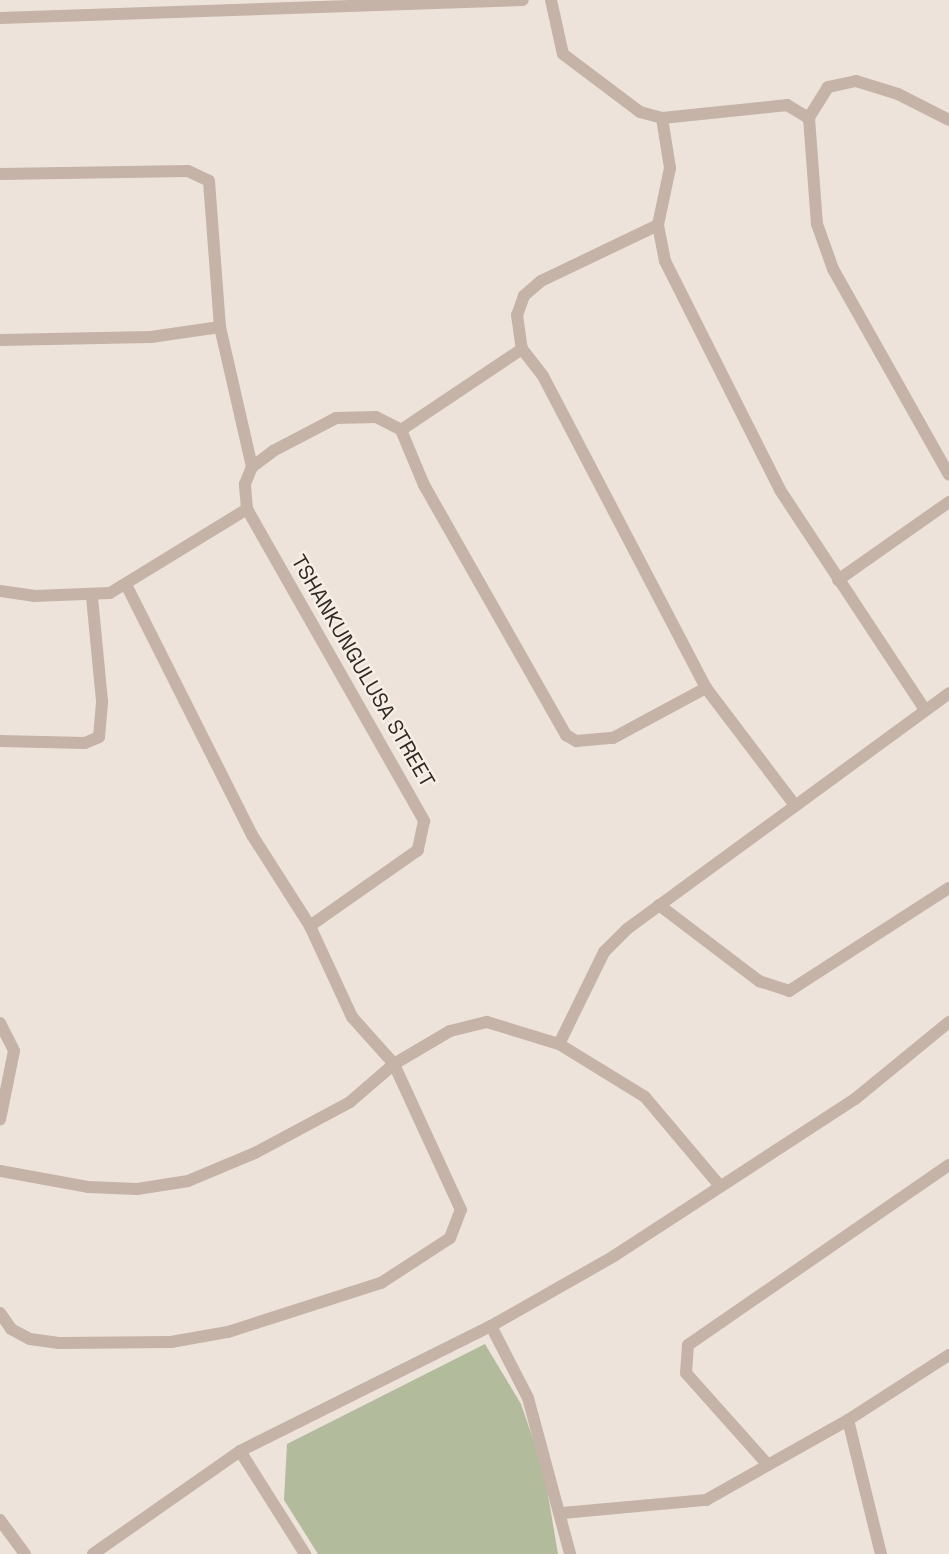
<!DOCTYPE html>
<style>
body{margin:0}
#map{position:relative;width:949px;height:1554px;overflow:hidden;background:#eee3da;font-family:"Space Grotesk",sans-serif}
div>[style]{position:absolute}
.green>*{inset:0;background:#b2bb9b}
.street>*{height:12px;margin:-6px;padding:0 6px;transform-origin:6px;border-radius:6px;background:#c5b3a7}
span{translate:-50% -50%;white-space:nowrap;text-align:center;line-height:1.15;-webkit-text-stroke:5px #f7eee5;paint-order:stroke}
.street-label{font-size:21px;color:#322a27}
</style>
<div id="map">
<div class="green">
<i style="clip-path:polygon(485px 1344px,521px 1404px,544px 1471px,558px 1554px,318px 1554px,284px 1500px,287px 1444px)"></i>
</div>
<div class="street">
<i style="left:551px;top:0;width:55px;rotate:77.5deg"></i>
<i style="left:563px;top:54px;width:96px;rotate:37deg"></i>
<i style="left:640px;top:112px;width:23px;rotate:15deg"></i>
<i style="left:662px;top:118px;width:126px;rotate:-5.9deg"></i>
<i style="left:787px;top:105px;width:26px;rotate:31deg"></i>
<i style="left:0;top:18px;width:523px;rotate:-1.97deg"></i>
<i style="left:662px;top:118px;width:51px;rotate:80.9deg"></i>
<i style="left:670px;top:168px;width:58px;rotate:101.9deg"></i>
<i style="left:658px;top:225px;width:37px;rotate:79deg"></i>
<i style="left:665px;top:261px;width:256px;rotate:63.3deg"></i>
<i style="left:780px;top:490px;width:263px;rotate:56.6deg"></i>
<i style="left:949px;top:120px;width:57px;rotate:-153deg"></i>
<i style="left:898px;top:94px;width:44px;rotate:-162.8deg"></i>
<i style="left:856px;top:81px;width:29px;rotate:168deg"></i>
<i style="left:828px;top:87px;width:36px;rotate:122deg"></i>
<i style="left:809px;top:118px;width:106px;rotate:85.7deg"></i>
<i style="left:817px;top:224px;width:48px;rotate:70.4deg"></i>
<i style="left:833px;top:269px;width:236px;rotate:60.6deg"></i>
<i style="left:0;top:174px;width:188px;rotate:-0.9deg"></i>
<i style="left:188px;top:171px;width:23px;rotate:25deg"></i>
<i style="left:209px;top:181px;width:146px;rotate:85.7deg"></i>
<i style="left:220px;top:327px;width:70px;rotate:171.8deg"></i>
<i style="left:151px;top:337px;width:151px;rotate:178.9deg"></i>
<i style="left:658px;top:225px;width:130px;rotate:154.4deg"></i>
<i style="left:541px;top:281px;width:23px;rotate:139deg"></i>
<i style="left:524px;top:296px;width:20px;rotate:110deg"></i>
<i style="left:517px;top:315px;width:34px;rotate:82deg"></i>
<i style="left:522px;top:349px;width:34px;rotate:52deg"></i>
<i style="left:543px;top:376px;width:352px;rotate:62.4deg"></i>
<i style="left:706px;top:688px;width:146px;rotate:52.8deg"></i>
<i style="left:220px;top:327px;width:144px;rotate:77.1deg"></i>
<i style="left:401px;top:430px;width:146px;rotate:-33.8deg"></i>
<i style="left:247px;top:509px;width:359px;rotate:60.4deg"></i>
<i style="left:424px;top:821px;width:30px;rotate:102deg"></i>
<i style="left:418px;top:850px;width:132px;rotate:144.9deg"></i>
<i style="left:838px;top:580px;width:136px;rotate:-35.1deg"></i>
<i style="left:0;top:591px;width:34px;rotate:8deg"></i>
<i style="left:34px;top:596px;width:76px;rotate:-2.3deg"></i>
<i style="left:110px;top:593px;width:161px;rotate:-31.5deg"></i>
<i style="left:247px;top:509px;width:25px;rotate:-95deg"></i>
<i style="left:245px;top:484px;width:18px;rotate:-68deg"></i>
<i style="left:252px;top:467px;width:26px;rotate:-37deg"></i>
<i style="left:273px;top:451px;width:71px;rotate:-27.6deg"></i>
<i style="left:336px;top:418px;width:40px;rotate:-1.4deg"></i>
<i style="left:376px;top:417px;width:28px;rotate:27deg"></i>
<i style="left:401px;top:430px;width:60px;rotate:67.3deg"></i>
<i style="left:424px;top:485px;width:288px;rotate:60.4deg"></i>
<i style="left:566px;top:735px;width:12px;rotate:31deg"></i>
<i style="left:576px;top:741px;width:37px;rotate:-5deg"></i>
<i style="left:613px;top:738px;width:106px;rotate:-28.3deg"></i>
<i style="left:0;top:741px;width:85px;rotate:1.3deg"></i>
<i style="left:85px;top:743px;width:15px;rotate:-23deg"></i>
<i style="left:99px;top:737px;width:36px;rotate:-85deg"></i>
<i style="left:102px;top:701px;width:104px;rotate:-95.5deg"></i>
<i style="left:659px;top:905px;width:126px;rotate:37.2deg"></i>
<i style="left:759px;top:981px;width:32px;rotate:18deg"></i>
<i style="left:789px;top:991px;width:190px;rotate:-32.8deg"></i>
<i style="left:0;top:1023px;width:31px;rotate:63deg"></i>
<i style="left:14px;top:1051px;width:70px;rotate:101.5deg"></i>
<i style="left:559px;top:1044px;width:102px;rotate:-63.9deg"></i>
<i style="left:604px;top:952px;width:33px;rotate:-45deg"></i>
<i style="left:627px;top:929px;width:399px;rotate:-36.2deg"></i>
<i style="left:0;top:1171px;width:89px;rotate:10.3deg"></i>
<i style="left:88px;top:1187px;width:49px;rotate:2.3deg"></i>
<i style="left:137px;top:1189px;width:52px;rotate:-8.9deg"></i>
<i style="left:188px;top:1181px;width:73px;rotate:-22.7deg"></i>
<i style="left:255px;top:1153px;width:108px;rotate:-28.2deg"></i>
<i style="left:350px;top:1102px;width:58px;rotate:-40.8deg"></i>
<i style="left:394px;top:1064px;width:65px;rotate:-30.5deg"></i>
<i style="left:450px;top:1031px;width:38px;rotate:-14deg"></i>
<i style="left:487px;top:1022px;width:75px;rotate:17deg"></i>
<i style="left:559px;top:1044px;width:101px;rotate:31.6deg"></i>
<i style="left:645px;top:1097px;width:115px;rotate:49.9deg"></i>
<i style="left:0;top:1313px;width:19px;rotate:55deg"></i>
<i style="left:11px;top:1329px;width:21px;rotate:28deg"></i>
<i style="left:30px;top:1339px;width:29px;rotate:8deg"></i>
<i style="left:59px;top:1343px;width:112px;rotate:-0.5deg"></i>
<i style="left:171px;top:1342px;width:58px;rotate:-10deg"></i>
<i style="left:228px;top:1332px;width:161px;rotate:-17.8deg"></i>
<i style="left:381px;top:1283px;width:82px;rotate:-33.1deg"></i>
<i style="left:450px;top:1238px;width:30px;rotate:-69deg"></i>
<i style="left:461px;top:1210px;width:161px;rotate:-114.7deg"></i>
<i style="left:394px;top:1064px;width:63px;rotate:-131.8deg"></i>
<i style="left:352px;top:1017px;width:100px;rotate:-114.8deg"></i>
<i style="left:310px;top:926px;width:108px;rotate:-122.5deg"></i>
<i style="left:252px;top:835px;width:280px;rotate:-116.7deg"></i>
<i style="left:491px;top:1326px;width:81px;rotate:62.8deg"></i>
<i style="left:528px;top:1398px;width:162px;rotate:74.9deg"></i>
<i style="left:848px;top:1420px;width:138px;rotate:76.2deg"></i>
<i style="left:240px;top:1451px;width:122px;rotate:57.7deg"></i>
<i style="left:768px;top:1465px;width:123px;rotate:-131.7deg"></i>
<i style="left:686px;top:1373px;width:28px;rotate:-86deg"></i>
<i style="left:688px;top:1345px;width:317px;rotate:-34.6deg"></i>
<i style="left:562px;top:1513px;width:145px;rotate:-5.2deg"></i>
<i style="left:706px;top:1500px;width:163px;rotate:-29.4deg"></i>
<i style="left:848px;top:1420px;width:120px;rotate:-32.8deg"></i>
<i style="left:0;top:1520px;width:42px;rotate:53.7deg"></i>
<i style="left:93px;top:1554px;width:179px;rotate:-35deg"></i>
<i style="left:240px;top:1451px;width:280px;rotate:-26.5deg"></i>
<i style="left:491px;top:1326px;width:142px;rotate:-29.6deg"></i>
<i style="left:614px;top:1256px;width:288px;rotate:-33.1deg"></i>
<i style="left:855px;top:1099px;width:122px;rotate:-39.3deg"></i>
</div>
<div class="street-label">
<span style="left:363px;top:671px;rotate:60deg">TSHANKUNGULUSA STREET</span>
</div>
</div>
